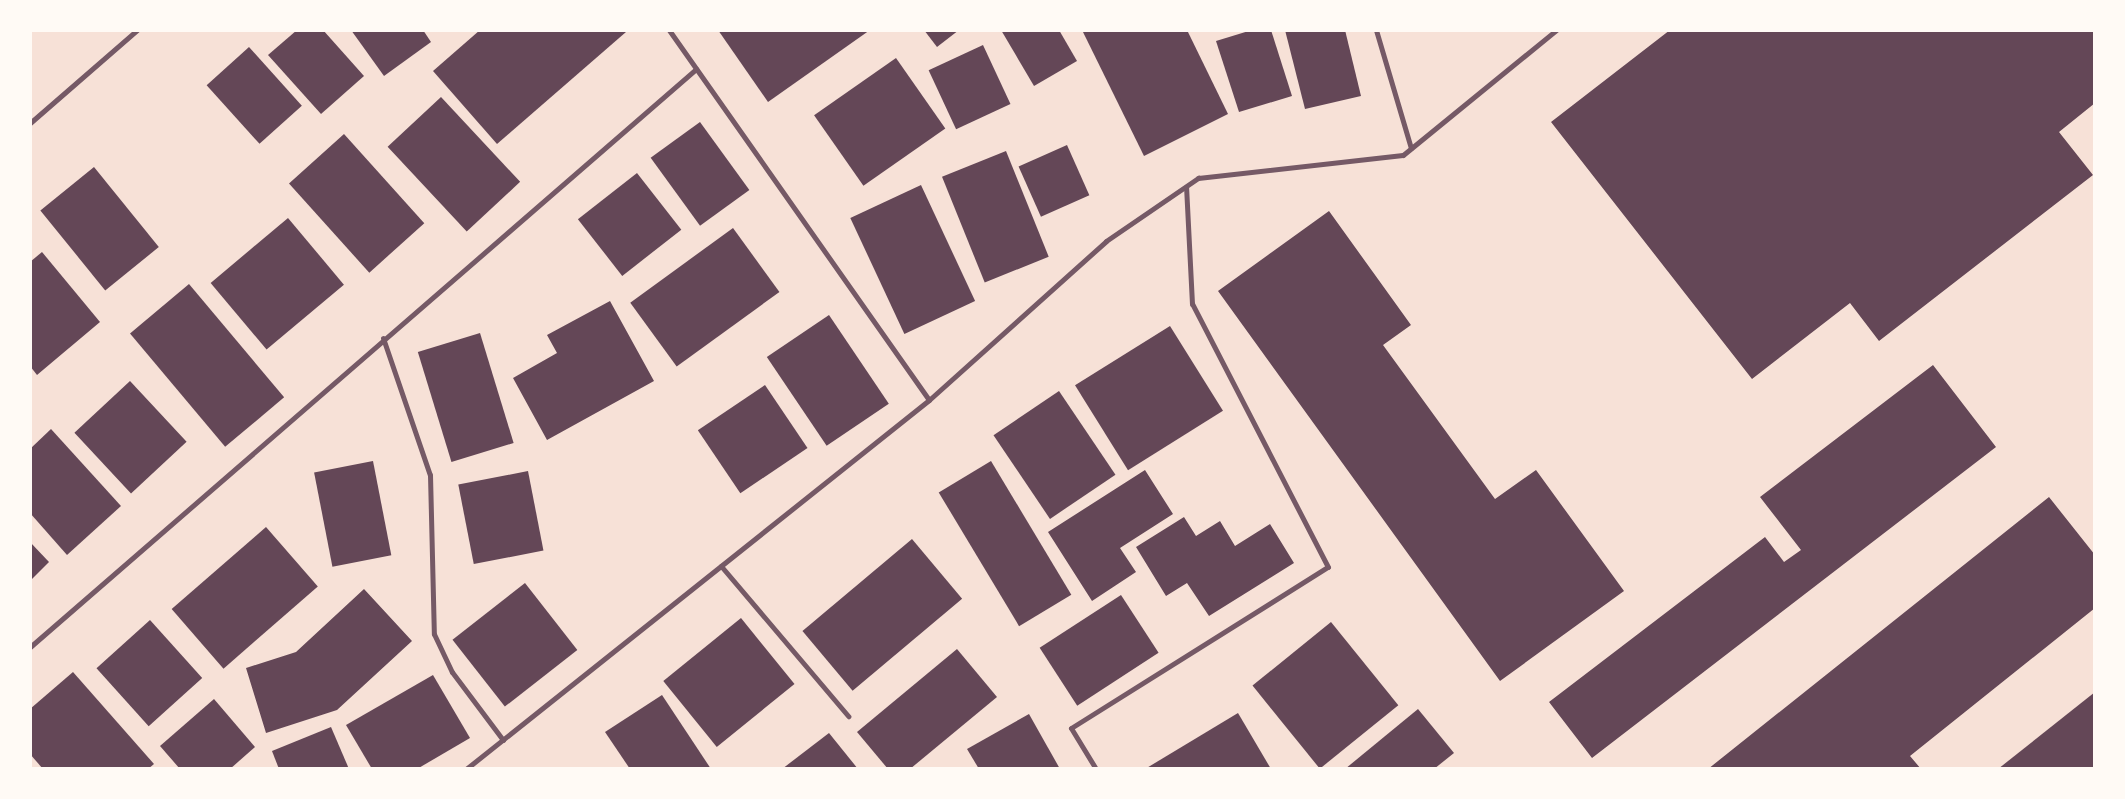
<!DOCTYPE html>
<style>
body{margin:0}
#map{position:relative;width:2125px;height:799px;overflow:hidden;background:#f7e1d7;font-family:"Varela Round",sans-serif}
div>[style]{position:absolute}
.building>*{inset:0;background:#644757;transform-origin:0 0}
.service>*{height:5px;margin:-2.5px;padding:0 2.5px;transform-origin:2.5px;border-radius:2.5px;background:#755966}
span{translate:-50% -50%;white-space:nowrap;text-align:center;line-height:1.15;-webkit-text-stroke:5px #fffaf5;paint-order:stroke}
.frame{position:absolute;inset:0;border:32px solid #fffaf5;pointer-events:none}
</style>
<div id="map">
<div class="building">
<i style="clip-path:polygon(297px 30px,323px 30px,364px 76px,321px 114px,268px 55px)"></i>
<i style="clip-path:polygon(351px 30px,423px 30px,431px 42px,384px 76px)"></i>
<i style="clip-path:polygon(480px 30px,624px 30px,626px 32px,497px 144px,433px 71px)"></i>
<i style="clip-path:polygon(718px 30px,870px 30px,768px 102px)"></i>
<i style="clip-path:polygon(924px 30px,959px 30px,937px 47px)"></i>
<i style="clip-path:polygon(1001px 30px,1059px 30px,1077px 61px,1034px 86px)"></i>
<i style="clip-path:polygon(1082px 30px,1187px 30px,1228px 114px,1144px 156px)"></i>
<i style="clip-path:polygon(1252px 30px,1271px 30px,1292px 96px,1239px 112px,1216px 41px)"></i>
<i style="clip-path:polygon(1285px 30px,1345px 30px,1361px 96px,1305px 109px)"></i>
<i style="clip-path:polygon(1670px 30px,2095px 30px,2095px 103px,2059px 132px,2093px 175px,1879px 341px,1850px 303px,1752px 379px,1551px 122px)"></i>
<i style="left:983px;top:45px;width:65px;height:60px;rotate:65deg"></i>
<i style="left:249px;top:47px;width:79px;height:57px;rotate:48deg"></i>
<i style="left:896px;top:58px;width:86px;height:100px;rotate:55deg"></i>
<i style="left:441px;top:97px;width:116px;height:73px;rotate:47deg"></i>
<i style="left:700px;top:122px;width:84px;height:61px;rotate:54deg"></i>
<i style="left:344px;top:134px;width:120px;height:74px;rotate:48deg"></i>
<i style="left:1067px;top:145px;width:55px;height:53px;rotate:66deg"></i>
<i style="left:1006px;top:151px;width:114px;height:69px;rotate:68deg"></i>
<i style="left:94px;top:167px;width:103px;height:69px;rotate:51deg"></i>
<i style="left:637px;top:173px;width:72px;height:75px;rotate:52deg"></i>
<i style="left:921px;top:185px;width:128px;height:78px;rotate:65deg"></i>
<i style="clip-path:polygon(1329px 211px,1411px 325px,1383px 345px,1495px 499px,1536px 470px,1624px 591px,1500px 681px,1218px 291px)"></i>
<i style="left:288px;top:218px;width:87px;height:101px;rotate:50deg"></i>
<i style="left:733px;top:228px;width:79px;height:127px;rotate:54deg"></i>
<i style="clip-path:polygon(42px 252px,100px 322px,37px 375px,30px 366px,30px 262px)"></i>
<i style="left:189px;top:284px;width:148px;height:77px;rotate:50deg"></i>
<i style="clip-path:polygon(610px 301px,654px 381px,547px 440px,513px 378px,557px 353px,547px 335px)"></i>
<i style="left:829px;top:315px;width:107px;height:75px;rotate:56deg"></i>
<i style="left:1170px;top:326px;width:100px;height:112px;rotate:58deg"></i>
<i style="left:480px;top:333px;width:115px;height:65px;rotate:73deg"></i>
<i style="clip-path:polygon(1933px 365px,1996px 447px,1592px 758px,1549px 702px,1765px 537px,1784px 562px,1801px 550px,1760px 497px)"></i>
<i style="left:130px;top:381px;width:83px;height:76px;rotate:47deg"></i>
<i style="left:765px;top:385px;width:76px;height:81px;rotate:56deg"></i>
<i style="left:1059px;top:391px;width:101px;height:79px;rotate:56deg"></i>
<i style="clip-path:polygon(51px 429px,121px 506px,67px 555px,30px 513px,30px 449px)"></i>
<i style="left:373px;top:461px;width:96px;height:60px;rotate:79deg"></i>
<i style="left:991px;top:461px;width:156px;height:61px;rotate:59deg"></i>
<i style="clip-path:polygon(1145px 470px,1173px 514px,1120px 548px,1136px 572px,1092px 601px,1048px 532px)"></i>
<i style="left:528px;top:471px;width:81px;height:71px;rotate:79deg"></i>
<i style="clip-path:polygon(2049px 497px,2095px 555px,2095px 608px,1910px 756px,1921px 769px,1708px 769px)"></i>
<i style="clip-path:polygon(1184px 517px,1196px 536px,1220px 521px,1235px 546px,1270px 524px,1294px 563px,1209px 616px,1187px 583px,1166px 596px,1136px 547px)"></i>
<i style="left:266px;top:527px;width:79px;height:125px;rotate:49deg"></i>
<i style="left:912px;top:539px;width:78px;height:143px;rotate:50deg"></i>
<i style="clip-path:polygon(30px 542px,49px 562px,30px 581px)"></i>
<i style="left:525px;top:583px;width:85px;height:92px;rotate:52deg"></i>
<i style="clip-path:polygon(364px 589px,412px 641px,337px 710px,266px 733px,246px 668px,296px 652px)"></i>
<i style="left:1121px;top:595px;width:69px;height:97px;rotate:57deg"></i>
<i style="left:741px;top:618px;width:85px;height:100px;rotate:51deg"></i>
<i style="left:150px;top:620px;width:78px;height:72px;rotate:48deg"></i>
<i style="left:1331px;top:622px;width:107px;height:101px;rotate:51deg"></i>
<i style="clip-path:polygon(957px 649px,997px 697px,910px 769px,888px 769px,857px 732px)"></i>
<i style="clip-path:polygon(73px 672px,154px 764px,148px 769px,43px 769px,30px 754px,30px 709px)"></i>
<i style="clip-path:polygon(433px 675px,470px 738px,417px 769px,372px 769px,346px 725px)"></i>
<i style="clip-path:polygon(2095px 692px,2095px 769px,1998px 769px)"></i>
<i style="clip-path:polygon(662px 695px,711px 769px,630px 769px,605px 732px)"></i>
<i style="clip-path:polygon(214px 699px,255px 747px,230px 769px,180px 769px,160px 746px)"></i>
<i style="clip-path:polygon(1418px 709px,1454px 753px,1434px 769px,1345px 769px)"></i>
<i style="clip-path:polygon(1238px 713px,1271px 769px,1145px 769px)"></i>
<i style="clip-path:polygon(1029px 714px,1060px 769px,979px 769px,967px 749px)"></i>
<i style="clip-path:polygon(331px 727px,349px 769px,279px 769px,272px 751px)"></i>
<i style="clip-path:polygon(829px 733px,858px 769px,782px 769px)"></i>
</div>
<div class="service">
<i style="left:669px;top:30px;width:452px;rotate:54.9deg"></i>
<i style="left:1376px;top:30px;width:123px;rotate:73.5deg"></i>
<i style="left:30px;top:123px;width:142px;rotate:-41deg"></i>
<i style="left:383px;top:338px;width:145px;rotate:71.1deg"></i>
<i style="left:430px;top:475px;width:159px;rotate:88.6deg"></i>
<i style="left:434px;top:634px;width:42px;rotate:64.7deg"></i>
<i style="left:452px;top:672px;width:85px;rotate:53.1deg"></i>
<i style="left:721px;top:566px;width:197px;rotate:49.7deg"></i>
<i style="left:30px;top:647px;width:882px;rotate:-40.95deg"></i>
<i style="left:466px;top:769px;width:592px;rotate:-38.55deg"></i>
<i style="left:929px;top:400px;width:238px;rotate:-41.9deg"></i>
<i style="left:1106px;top:241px;width:112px;rotate:-34.4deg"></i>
<i style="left:1198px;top:178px;width:206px;rotate:-6.4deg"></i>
<i style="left:1403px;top:155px;width:198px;rotate:-39.2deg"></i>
<i style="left:1096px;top:769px;width:48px;rotate:-121.4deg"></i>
<i style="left:1071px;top:728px;width:303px;rotate:-32.1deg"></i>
<i style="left:1328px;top:567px;width:296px;rotate:-117.3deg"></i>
<i style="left:1192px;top:304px;width:117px;rotate:-92.9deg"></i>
</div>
<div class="frame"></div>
</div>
